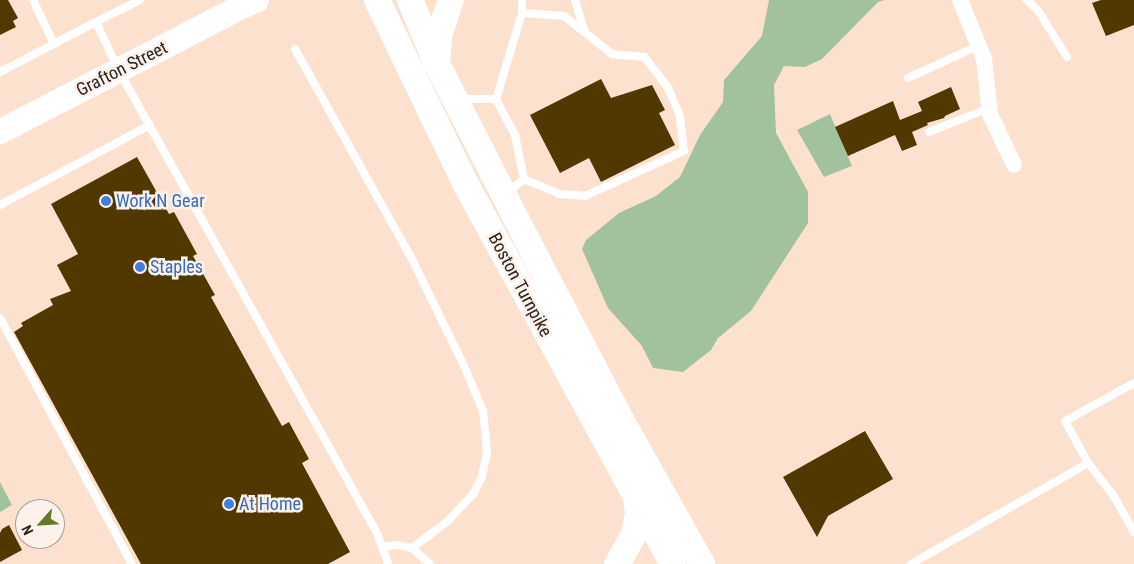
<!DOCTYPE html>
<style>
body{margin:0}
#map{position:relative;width:1134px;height:564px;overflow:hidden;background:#fde1cf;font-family:"Roboto Condensed",sans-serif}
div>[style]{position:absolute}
.green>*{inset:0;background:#a2c29d}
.building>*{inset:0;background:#513800}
.service>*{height:8px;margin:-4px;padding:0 4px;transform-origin:4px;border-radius:4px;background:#fff}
.minor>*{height:16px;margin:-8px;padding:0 8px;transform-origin:8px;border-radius:8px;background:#fff}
.primary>*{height:25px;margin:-12.5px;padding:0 12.5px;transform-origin:12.5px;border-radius:12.5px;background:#fff}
.trunk>*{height:26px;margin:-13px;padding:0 13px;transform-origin:13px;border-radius:13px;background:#fff}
.dots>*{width:14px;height:14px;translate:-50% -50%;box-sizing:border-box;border:2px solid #fdf2eb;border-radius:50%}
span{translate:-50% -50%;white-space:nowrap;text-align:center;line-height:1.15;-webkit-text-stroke:5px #fdf2eb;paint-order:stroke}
.street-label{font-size:18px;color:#2e241d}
.shop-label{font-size:18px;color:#366cbe}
.left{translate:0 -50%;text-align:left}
.north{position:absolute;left:15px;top:499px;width:50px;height:50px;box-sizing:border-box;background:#fdf2eb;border:1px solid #aaa099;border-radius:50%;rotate:244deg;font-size:14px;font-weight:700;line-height:20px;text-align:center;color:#2e241d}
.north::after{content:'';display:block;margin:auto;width:18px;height:22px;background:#637a2c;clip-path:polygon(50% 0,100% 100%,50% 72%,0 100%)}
</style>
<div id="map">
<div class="green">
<i style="clip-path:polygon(769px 0,885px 0,878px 2px,822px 59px,805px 67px,784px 66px,774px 85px,776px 133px,808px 192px,808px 223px,751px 311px,718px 338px,711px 350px,683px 372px,653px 368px,642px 346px,608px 308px,582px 249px,586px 240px,619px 213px,656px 196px,680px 177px,700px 135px,723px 102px,724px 80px,762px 36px)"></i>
<i style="clip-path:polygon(830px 114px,852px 166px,824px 177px,797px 130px)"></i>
<i style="clip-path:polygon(0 482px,12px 505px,0 512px)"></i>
</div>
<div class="building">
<i style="clip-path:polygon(0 0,8px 0,18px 18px,13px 21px,16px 27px,0 35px)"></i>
<i style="clip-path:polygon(1101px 0,1134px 0,1134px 25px,1106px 36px,1092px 3px)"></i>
<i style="clip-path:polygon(601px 79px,611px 98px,652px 85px,665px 110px,659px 113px,675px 145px,601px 182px,589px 158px,560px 173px,530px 115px)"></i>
<i style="clip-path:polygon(951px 87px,960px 109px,945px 116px,944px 118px,927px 123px,928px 125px,912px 132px,917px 145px,902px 151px,895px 135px,848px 156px,835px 127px,893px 101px,900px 120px,922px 111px,918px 102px)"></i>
<i style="clip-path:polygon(137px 157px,169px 214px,174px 212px,197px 254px,193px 256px,215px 295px,211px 297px,282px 426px,289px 422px,309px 459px,302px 463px,350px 552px,328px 564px,141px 564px,14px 332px,23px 326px,21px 323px,53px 305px,50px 299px,71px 291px,57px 265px,78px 254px,51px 204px)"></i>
<i style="clip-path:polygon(865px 431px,893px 479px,828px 516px,817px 537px,783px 477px)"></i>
<i style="clip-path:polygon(25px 516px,25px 527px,20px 519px)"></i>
<i style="clip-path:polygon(9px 525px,22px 550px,0 562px,0 533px,2px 529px)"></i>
</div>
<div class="service">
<i style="left:33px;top:0;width:49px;rotate:64.5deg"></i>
<i style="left:575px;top:0;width:34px;rotate:73deg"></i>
<i style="left:1027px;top:0;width:17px;rotate:45deg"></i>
<i style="left:1039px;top:12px;width:53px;rotate:58.1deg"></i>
<i style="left:96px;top:22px;width:49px;rotate:-26.6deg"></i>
<i style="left:295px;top:49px;width:238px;rotate:60.9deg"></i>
<i style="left:411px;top:257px;width:121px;rotate:64.1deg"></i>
<i style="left:464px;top:366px;width:49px;rotate:67.1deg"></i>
<i style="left:483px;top:411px;width:40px;rotate:84.3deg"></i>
<i style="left:487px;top:451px;width:26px;rotate:101deg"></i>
<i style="left:482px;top:477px;width:19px;rotate:118deg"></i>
<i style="left:473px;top:494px;width:37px;rotate:133deg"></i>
<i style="left:448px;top:521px;width:45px;rotate:143.1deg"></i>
<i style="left:0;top:72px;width:108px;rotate:-27.5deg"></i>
<i style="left:96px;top:22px;width:54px;rotate:64.9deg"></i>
<i style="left:119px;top:71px;width:529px;rotate:60.82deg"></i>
<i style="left:377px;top:533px;width:33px;rotate:70deg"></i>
<i style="left:908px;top:78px;width:77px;rotate:-24.6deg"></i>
<i style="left:460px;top:99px;width:36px"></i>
<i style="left:496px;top:99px;width:41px;rotate:62.2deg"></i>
<i style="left:515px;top:135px;width:45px;rotate:78.4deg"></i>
<i style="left:496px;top:99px;width:90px;rotate:-73.2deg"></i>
<i style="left:929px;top:132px;width:65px;rotate:-21.8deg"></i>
<i style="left:508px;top:192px;width:21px;rotate:-39deg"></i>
<i style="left:524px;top:179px;width:38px;rotate:23deg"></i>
<i style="left:559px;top:194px;width:26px;rotate:4deg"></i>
<i style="left:585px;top:196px;width:109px;rotate:-24.4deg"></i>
<i style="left:684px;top:151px;width:35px;rotate:-97deg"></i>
<i style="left:680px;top:116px;width:33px;rotate:-113deg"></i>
<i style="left:667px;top:86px;width:37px;rotate:-128deg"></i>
<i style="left:644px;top:57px;width:32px;rotate:-175deg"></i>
<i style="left:612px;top:54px;width:61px;rotate:-141.6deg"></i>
<i style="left:564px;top:16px;width:42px;rotate:-175.9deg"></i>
<i style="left:522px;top:13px;width:13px;rotate:-90deg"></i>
<i style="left:0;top:205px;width:170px;rotate:-28.1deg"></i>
<i style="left:0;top:318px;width:279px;rotate:61.8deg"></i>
<i style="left:1088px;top:463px;width:41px;rotate:52deg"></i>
<i style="left:1113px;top:495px;width:43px;rotate:60.4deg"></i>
<i style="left:383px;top:547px;width:14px;rotate:-8deg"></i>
<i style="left:397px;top:545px;width:15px;rotate:11deg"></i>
<i style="left:412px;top:548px;width:24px;rotate:42deg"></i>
<i style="left:911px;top:564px;width:204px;rotate:-29.7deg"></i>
<i style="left:1088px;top:463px;width:48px;rotate:-118.7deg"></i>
<i style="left:1065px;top:421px;width:79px;rotate:-28.8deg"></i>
</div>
<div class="minor">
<i style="left:960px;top:0;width:64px;rotate:67.9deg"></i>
<i style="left:984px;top:59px;width:55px;rotate:83.8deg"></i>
<i style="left:990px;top:114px;width:56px;rotate:64.8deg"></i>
</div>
<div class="primary">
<i style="left:0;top:131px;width:274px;rotate:-27.4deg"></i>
</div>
<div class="trunk">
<i style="left:377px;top:0;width:201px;rotate:64.3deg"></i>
<i style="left:464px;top:181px;width:436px;rotate:61.4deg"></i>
<i style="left:410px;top:0;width:67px;rotate:67.2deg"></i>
<i style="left:436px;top:62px;width:228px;rotate:62.9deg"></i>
<i style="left:540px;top:265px;width:178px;rotate:62.3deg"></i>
<i style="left:623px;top:423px;width:162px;rotate:60.7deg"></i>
<i style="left:243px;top:5px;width:14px;rotate:-21deg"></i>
<i style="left:437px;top:61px;width:25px;rotate:-85deg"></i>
<i style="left:439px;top:36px;width:38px;rotate:-72deg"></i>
<i style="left:617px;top:564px;width:34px;rotate:-60deg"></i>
<i style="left:634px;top:534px;width:21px;rotate:-79deg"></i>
<i style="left:638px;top:513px;width:15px;rotate:-98deg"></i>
</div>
<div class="dots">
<i style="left:106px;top:201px;background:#3f7fe0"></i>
<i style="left:140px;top:267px;background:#3f7fe0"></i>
<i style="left:229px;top:504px;background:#3f7fe0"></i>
</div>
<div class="street-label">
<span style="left:122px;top:69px;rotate:-27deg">Grafton Street</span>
<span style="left:520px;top:285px;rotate:62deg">Boston Turnpike</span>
</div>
<div class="shop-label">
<span class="left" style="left:116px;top:201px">Work N Gear</span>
<span class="left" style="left:150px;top:267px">Staples</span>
<span class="left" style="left:239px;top:504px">At Home</span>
</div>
<div class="north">N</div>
</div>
